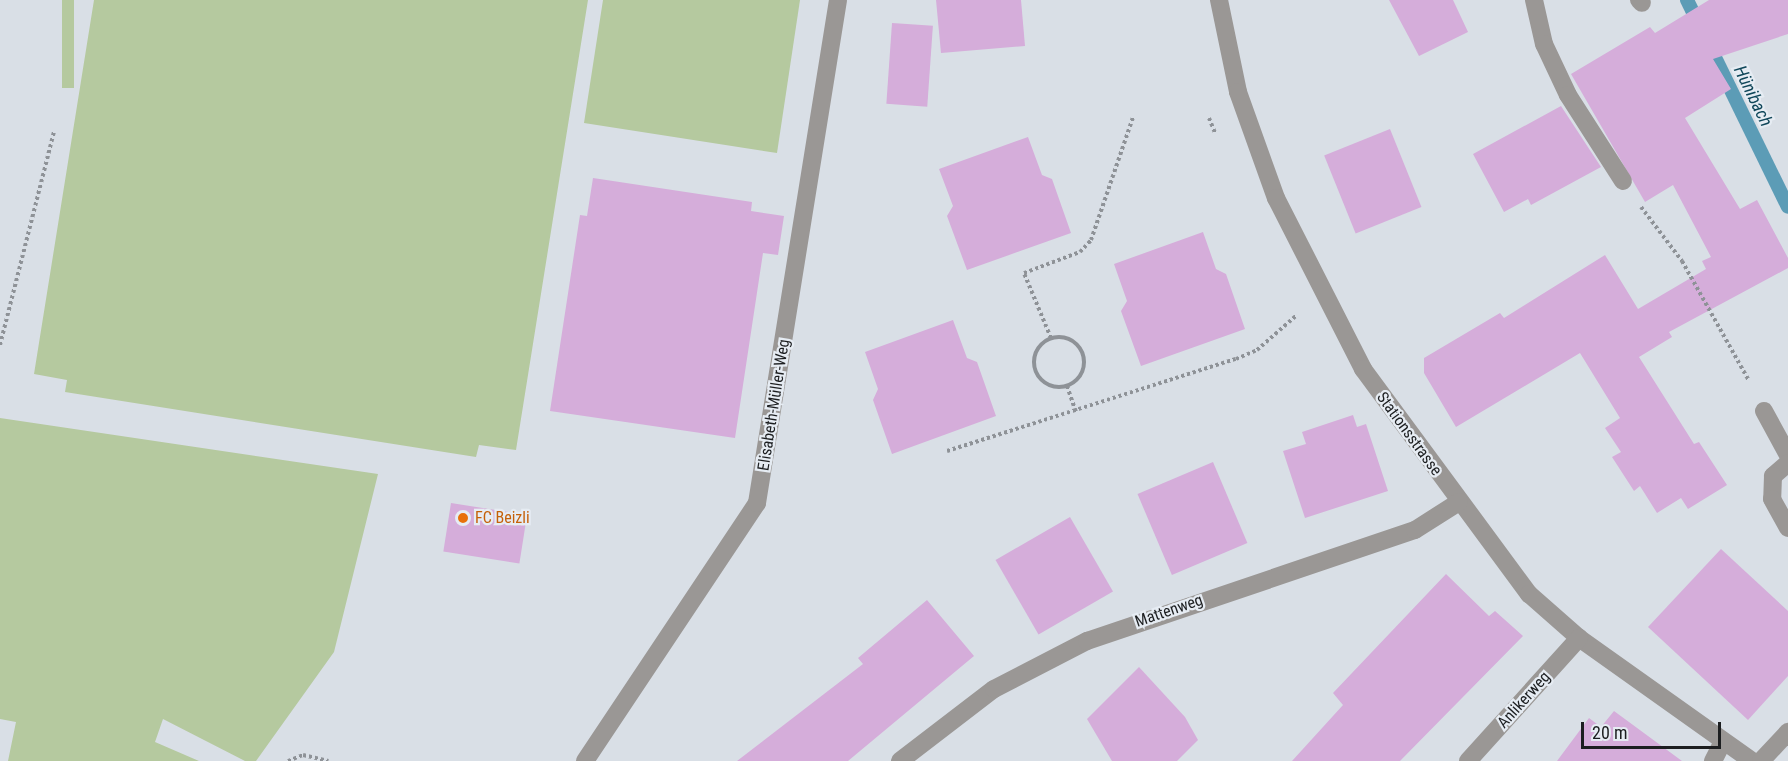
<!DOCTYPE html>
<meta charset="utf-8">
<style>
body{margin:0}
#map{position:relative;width:1788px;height:761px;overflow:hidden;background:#d9dfe6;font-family:"Roboto Condensed",sans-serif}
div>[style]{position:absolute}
.green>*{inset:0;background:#b5c99f;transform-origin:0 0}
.stream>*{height:14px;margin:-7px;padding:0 7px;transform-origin:7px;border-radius:7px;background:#5c9cb6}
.building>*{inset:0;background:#d5adda;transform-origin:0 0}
.path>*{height:4px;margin-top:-2px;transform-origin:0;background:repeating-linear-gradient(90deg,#8e9297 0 3px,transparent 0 6px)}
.path>.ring{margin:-2px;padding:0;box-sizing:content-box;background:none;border:4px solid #8e9297;border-radius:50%}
.minor>*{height:18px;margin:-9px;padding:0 9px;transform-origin:9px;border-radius:9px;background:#9a9795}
.dots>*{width:16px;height:16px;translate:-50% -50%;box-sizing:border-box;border:3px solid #e6ecf3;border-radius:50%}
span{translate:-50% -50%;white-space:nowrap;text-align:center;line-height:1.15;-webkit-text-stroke:4.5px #e6ecf3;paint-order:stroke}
.street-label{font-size:16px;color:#1c1e20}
.food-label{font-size:16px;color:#c56008}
.left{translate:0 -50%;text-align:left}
.water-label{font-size:18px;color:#0f4659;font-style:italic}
.scale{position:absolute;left:1581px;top:722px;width:140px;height:27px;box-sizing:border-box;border:3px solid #1c1e20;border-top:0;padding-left:8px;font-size:18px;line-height:21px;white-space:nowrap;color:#1c1e20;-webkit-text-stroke:4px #e6ecf3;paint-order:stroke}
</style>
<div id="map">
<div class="green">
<i style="left:62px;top:0;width:12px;height:88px"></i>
<i style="clip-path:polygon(94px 0,588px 0,516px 450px,479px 445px,476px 457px,65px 392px,67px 380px,34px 374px)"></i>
<i style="clip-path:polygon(603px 0,800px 0,777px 153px,584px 123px)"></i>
<i style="clip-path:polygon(0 418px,378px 474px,334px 652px,256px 761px,245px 761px,163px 719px,155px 742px,199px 761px,8px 761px,16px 722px,0 719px)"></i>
</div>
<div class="stream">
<i style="left:1687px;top:0;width:230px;rotate:64deg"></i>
</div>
<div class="building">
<i style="clip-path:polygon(936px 0,1021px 0,1025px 46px,941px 53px)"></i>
<i style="clip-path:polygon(1389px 0,1453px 0,1468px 32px,1419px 56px)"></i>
<i style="clip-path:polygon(1709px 0,1788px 0,1788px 34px,1713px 59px,1731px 89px,1685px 118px,1740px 209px,1757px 200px,1788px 258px,1788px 268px,1669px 332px,1672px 337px,1639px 357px,1694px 444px,1699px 442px,1727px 485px,1688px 509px,1681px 498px,1657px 513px,1640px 486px,1634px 491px,1612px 457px,1621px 452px,1605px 428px,1620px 418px,1580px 353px,1456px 427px,1424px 373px,1424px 358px,1500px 313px,1504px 318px,1605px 255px,1638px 309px,1706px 269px,1702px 261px,1711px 257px,1673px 185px,1645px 202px,1571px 74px,1650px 27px,1655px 33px)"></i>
<i style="left:892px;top:23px;width:41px;height:81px;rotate:4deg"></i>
<i style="clip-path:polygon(1561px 106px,1601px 167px,1531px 205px,1528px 199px,1504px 212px,1473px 154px)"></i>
<i style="left:1390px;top:129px;width:84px;height:71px;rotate:68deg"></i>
<i style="clip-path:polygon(1028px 137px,1042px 175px,1052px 179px,1071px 233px,967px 270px,947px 216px,953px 206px,939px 169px)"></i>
<i style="clip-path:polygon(593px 178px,752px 202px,751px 211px,784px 216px,778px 255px,763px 253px,735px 438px,550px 411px,580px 215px,587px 216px)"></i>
<i style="clip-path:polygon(1203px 232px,1216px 269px,1226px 274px,1245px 329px,1141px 366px,1121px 311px,1127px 301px,1114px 264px)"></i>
<i style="clip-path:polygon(953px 320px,967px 358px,977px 362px,996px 416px,892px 454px,873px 400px,878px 389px,865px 352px)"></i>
<i style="clip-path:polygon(1353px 415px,1357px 427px,1366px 424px,1388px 491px,1305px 518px,1283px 451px,1306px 444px,1302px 432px)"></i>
<i style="left:1213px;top:462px;width:88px;height:82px;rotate:67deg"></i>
<i style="left:451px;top:503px;width:77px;height:49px;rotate:9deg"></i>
<i style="left:1070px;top:517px;width:86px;height:86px;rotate:60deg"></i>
<i style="clip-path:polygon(1721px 549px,1788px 611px,1788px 676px,1748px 720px,1648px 627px)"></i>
<i style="clip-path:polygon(1446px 574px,1489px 616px,1495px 611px,1523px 636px,1400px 761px,1292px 761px,1343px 705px,1333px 693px)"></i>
<i style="clip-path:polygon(927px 600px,974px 656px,848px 761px,737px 761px,863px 664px,858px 658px)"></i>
<i style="clip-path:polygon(1139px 667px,1185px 717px,1198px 740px,1177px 761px,1112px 761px,1087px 719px)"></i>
<i style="clip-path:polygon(1614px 711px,1682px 761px,1557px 761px,1589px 718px,1601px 727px)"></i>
</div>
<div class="path">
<i style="left:1209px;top:118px;width:16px;rotate:68deg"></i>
<i style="left:1641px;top:207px;width:68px;rotate:52.8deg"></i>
<i style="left:1682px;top:261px;width:137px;rotate:60.8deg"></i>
<i class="ring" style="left:1034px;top:337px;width:46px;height:46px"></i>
<i style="left:1051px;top:338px;width:70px;rotate:-112.6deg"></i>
<i style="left:1024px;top:273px;width:60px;rotate:-20.6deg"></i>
<i style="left:1080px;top:252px;width:16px;rotate:-47deg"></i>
<i style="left:1091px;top:240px;width:130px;rotate:-71.1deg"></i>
<i style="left:0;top:345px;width:220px;rotate:-75.8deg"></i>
<i style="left:1067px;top:386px;width:28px;rotate:71deg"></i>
<i style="left:947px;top:451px;width:303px;rotate:-17.7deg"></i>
<i style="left:1236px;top:359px;width:23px;rotate:-23deg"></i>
<i style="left:1257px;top:350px;width:53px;rotate:-41.2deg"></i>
<i style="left:288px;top:761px;width:16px;rotate:-22deg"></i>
<i style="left:303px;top:755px;width:26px;rotate:13deg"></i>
</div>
<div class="minor">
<i style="left:1219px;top:0;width:94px;rotate:78.3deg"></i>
<i style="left:1238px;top:92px;width:113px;rotate:70.3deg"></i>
<i style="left:1276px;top:198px;width:192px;rotate:63deg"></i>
<i style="left:1363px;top:369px;width:280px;rotate:53.6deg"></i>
<i style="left:1529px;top:594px;width:67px;rotate:41.3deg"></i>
<i style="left:1579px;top:638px;width:212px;rotate:35.4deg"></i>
<i style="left:1534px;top:0;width:45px;rotate:77.2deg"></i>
<i style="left:1544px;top:44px;width:56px;rotate:64.8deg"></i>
<i style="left:1568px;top:95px;width:102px;rotate:57.4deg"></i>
<i style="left:1639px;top:0;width:4px;rotate:45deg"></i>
<i style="left:1764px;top:411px;width:50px;rotate:61.4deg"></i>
<i style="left:1788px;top:463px;width:20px;rotate:139deg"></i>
<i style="left:1773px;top:476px;width:23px;rotate:92deg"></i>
<i style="left:1772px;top:499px;width:33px;rotate:61deg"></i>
<i style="left:585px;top:761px;width:310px;rotate:-56.3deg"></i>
<i style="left:757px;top:503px;width:509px;rotate:-80.85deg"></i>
<i style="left:900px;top:761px;width:118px;rotate:-37.5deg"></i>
<i style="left:994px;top:689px;width:105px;rotate:-27.3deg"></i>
<i style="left:1087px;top:641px;width:346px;rotate:-18.7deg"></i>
<i style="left:1415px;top:530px;width:52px;rotate:-32.5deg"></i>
<i style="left:1468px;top:761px;width:166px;rotate:-47.9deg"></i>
<i style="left:1713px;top:761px;width:22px;rotate:-63deg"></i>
<i style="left:1761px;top:761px;width:40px;rotate:-47deg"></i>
</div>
<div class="dots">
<i style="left:463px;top:518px;background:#e8710a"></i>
</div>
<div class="street-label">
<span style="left:774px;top:405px;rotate:-81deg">Elisabeth-Müller-Weg</span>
<span style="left:1409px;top:434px;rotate:54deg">Stationsstrasse</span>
<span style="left:1169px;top:611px;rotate:-19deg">Mattenweg</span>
<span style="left:1524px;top:700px;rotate:-48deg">Anlikerweg</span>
</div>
<div class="food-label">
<span class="left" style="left:475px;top:518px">FC Beizli</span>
</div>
<div class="water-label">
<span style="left:1753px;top:96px;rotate:64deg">Hünibach</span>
</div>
<div class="scale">20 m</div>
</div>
